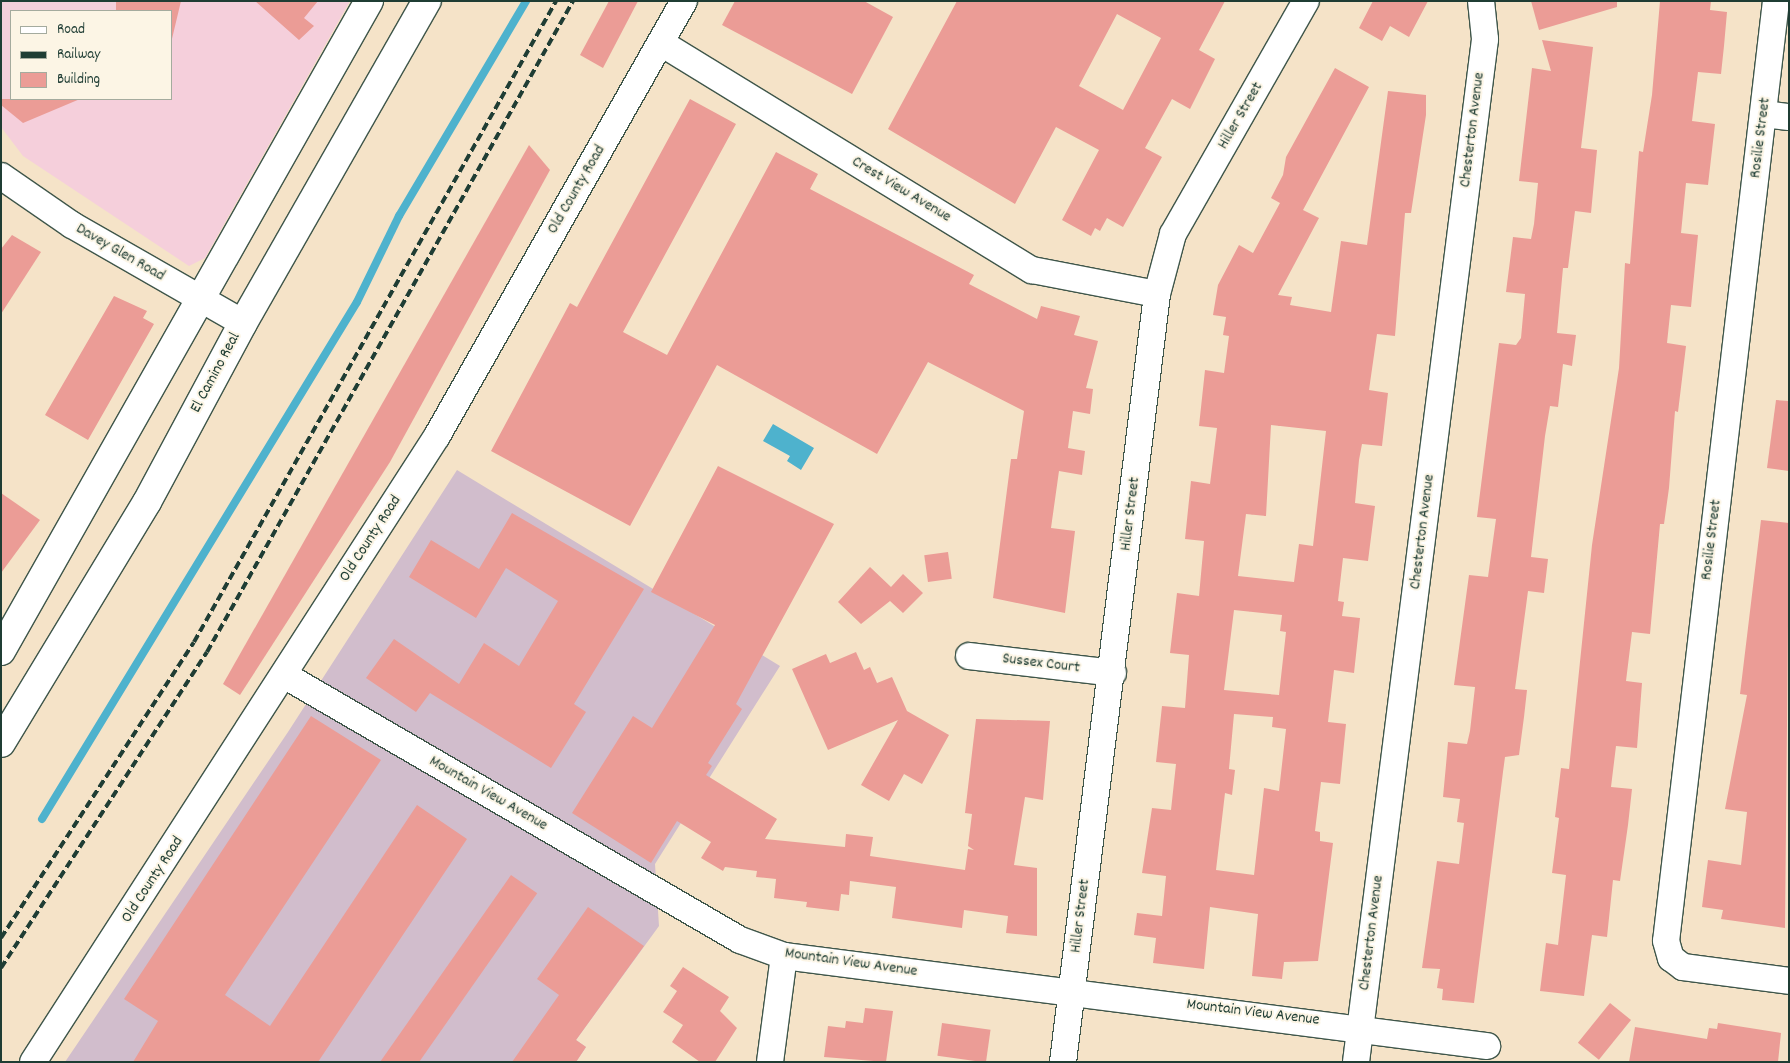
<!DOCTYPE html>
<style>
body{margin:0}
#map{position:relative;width:1790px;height:1063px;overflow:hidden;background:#f5e3c8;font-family:Dekko,sans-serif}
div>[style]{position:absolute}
.built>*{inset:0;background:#f5cfdb}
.industrial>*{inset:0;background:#d1bdcc}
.water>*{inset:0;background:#4eb2cd}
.stream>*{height:8px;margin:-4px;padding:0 4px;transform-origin:4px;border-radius:4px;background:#4eb2cd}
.building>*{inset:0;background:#eb9c96;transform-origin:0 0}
.roads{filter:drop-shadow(1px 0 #3f564a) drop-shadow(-1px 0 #3f564a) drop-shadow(0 1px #3f564a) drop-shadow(0 -1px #3f564a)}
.minor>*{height:26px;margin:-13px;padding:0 13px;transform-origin:13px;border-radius:13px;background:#fff}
.major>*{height:28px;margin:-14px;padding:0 14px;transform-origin:14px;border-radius:14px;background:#fff}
.rail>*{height:4px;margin-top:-2px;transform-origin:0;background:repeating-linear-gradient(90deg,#1f3d34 0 8px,transparent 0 12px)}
span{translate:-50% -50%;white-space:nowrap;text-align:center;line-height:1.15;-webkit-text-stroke:4px #fcf5e5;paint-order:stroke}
.street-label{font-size:16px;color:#1f3d34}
.frame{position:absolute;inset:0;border:2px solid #1f3d34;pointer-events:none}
.legend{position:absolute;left:10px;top:10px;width:162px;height:90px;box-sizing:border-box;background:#fcf5e5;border:1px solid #a4ab9e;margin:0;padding:6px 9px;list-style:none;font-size:15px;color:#1f3d34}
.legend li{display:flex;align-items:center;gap:10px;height:25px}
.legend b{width:25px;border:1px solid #a4ab9e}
</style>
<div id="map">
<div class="built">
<i style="clip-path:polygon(evenodd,1px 1px,350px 1px,205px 258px,189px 266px,23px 156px,1px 127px,1px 1px,11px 11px,171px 11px,171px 99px,11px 99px,11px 11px)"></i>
</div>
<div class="industrial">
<i style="clip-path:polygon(457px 470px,780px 666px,655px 864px,659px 926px,576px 1040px,586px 1047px,576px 1062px,65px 1062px,288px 732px)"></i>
</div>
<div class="water">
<i style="clip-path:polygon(773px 424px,814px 448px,801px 470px,787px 461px,790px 456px,763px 441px)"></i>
</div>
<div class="stream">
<i style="left:42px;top:819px;width:605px;rotate:-58.65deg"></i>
<i style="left:357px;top:302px;width:96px;rotate:-64deg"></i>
<i style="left:399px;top:216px;width:250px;rotate:-59.4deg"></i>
</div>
<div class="building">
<i style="clip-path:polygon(116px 1px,181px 1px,171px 43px,171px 11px,116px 11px)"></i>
<i style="clip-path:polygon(255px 1px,318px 1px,304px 18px,314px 26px,299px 40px)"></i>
<i style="clip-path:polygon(609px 1px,638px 1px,603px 68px,580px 55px)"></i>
<i style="clip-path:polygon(735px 1px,864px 1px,893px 17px,852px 94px,722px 25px)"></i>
<i style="clip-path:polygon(evenodd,957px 1px,1225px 1px,1199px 50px,1215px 59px,1190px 109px,1172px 99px,1145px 148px,1162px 157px,1123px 227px,1107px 218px,1100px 231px,1095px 228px,1091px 236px,1062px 220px,1099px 150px,1056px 127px,1015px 204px,888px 129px,957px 1px,1117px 14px,1161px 38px,1123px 110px,1079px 86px,1117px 14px)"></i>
<i style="clip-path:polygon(1373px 1px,1428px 1px,1409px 37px,1390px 26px,1382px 41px,1359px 28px)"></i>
<i style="clip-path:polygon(1531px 1px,1617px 1px,1617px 7px,1539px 30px)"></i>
<i style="clip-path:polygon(1660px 1px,1711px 1px,1710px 10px,1727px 12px,1724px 46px,1721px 74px,1698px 72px,1692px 121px,1715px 124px,1708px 185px,1686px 183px,1681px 233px,1698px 235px,1691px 307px,1671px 305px,1667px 343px,1686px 346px,1678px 412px,1675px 411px,1669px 488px,1664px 524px,1660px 524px,1650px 634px,1632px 632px,1626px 681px,1642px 683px,1637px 748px,1616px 746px,1611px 787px,1632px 789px,1628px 825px,1620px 881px,1613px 880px,1607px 937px,1592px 935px,1584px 996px,1540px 991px,1546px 943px,1558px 945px,1566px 875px,1552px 873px,1559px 818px,1555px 817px,1561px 768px,1569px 769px,1592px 545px,1619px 368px,1625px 263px,1630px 264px,1639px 151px,1643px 152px,1652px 95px)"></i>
<i style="clip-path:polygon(1542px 40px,1593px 47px,1581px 148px,1597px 150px,1591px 213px,1575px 211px,1568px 268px,1563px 268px,1557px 333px,1576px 335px,1572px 366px,1563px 364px,1558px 407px,1550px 406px,1545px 436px,1531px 557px,1548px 559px,1544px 593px,1528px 591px,1515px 689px,1527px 690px,1524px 717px,1519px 755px,1505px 757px,1503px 772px,1474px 1003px,1442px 1000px,1443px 989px,1437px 988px,1440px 969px,1422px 968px,1437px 861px,1459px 864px,1464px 823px,1457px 822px,1460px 799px,1443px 797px,1446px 765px,1448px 742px,1467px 744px,1470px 731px,1475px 687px,1454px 685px,1469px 575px,1488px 577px,1496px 519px,1477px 517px,1499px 343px,1516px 345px,1521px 338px,1525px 294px,1506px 292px,1513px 237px,1531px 239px,1534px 224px,1538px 183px,1519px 181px,1532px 68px,1551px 71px)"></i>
<i style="clip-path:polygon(evenodd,1335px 68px,1369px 87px,1303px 210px,1319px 218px,1278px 295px,1292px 297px,1290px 305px,1331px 312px,1341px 241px,1367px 245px,1388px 91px,1426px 95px,1426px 115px,1411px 213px,1405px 213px,1395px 336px,1377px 334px,1369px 390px,1388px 393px,1382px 446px,1362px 444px,1359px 460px,1355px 503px,1375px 506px,1368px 561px,1343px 558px,1338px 601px,1344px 602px,1342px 616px,1360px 618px,1354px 673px,1334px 670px,1328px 722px,1346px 724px,1340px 784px,1321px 782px,1315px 831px,1320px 832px,1320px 841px,1333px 843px,1318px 961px,1284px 962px,1282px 979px,1252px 976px,1258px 914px,1210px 907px,1204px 969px,1153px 963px,1156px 938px,1134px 935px,1137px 913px,1162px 916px,1166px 876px,1142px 873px,1152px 808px,1171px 810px,1176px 764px,1156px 762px,1162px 706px,1185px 708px,1189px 655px,1170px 653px,1177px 593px,1199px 596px,1204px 541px,1185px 539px,1191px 481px,1210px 484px,1217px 428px,1199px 426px,1205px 370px,1224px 373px,1229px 336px,1223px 335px,1226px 317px,1213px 315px,1218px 285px,1239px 245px,1253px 253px,1280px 203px,1271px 198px,1283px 175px,1286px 157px,1335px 68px,1271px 425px,1326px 431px,1313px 546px,1299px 544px,1294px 582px,1238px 576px,1246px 514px,1266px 516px,1271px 425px,1335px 68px,1234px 610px,1282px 615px,1280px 631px,1286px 632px,1279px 695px,1224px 690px,1234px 610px,1335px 68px,1234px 714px,1273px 717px,1272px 727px,1286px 729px,1279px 791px,1264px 788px,1254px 875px,1216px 870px,1225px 793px,1232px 795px,1235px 770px,1229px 769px,1234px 714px)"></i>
<i style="clip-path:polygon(1px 99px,80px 99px,23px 123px,1px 105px)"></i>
<i style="clip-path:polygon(690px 99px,736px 124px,623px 332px,667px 355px,776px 152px,818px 174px,810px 189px,974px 275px,969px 284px,1037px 319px,1041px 306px,1080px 316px,1074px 335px,1098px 341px,1086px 388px,1093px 389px,1090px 414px,1073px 411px,1068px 448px,1085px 451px,1082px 475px,1059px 471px,1051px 528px,1075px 531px,1065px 613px,993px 598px,1011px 459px,1017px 459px,1024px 411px,928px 362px,877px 454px,717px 365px,630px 526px,491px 451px,570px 303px,577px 307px)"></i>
<i style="clip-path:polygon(529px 145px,550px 170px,390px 462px,240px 695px,223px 684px)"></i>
<i style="clip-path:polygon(12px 235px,41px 252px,1px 314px,1px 249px)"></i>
<i style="clip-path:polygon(114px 296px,147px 311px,143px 318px,154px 324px,88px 440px,45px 415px)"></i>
<i style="clip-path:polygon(1776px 400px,1789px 401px,1789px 471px,1767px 468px)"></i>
<i style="clip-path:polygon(718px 466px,834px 524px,736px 704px,742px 709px,708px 763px,712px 766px,706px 775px,777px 819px,765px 839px,845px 847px,846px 834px,873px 837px,870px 856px,965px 870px,968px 849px,974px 850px,968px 846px,972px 814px,965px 813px,976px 719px,1050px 721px,1043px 800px,1025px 797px,1014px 865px,1037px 868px,1037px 936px,1006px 933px,1008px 916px,964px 910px,962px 928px,892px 918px,896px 887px,850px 881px,849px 895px,841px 894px,839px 911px,806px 907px,807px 902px,774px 898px,776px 879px,756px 877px,757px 871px,725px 867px,723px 871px,701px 858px,711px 842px,677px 821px,651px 863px,572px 813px,633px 716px,652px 728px,715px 625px,651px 592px)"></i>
<i style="clip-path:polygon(1px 493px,40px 520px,1px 573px)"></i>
<i style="clip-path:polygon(512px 513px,644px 589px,574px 704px,586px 712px,551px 768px,430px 693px,416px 712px,366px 678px,394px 639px,459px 684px,484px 643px,519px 666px,558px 601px,506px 568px,476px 618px,409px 577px,431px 540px,479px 569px)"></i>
<i style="clip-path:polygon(1761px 520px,1789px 523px,1785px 928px,1721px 919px,1723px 910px,1702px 907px,1708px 860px,1741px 865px,1747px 812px,1725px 809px,1747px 695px,1740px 694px)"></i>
<i style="left:948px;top:552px;width:27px;height:24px;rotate:82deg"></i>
<i style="clip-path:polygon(870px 567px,891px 587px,903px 574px,923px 593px,903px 613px,890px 601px,861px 624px,838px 602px)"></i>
<i style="clip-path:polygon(856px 652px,864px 670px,870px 667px,877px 683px,892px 677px,907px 711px,949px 735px,922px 784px,904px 774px,889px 801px,861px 785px,898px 720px,828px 750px,792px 669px,826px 654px,830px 663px)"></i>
<i style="clip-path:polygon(311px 716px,381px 760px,225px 995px,270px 1026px,417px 805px,467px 839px,318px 1062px,133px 1062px,158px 1021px,124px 999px)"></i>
<i style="left:511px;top:875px;width:32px;height:228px;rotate:35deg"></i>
<i style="clip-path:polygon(588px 907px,644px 946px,576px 1040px,586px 1047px,576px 1062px,512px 1062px,559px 995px,537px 979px)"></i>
<i style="clip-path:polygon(683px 967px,729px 997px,720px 1011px,737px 1028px,715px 1062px,700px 1062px,672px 1042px,683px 1025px,663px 1012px,677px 991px,670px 986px)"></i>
<i style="left:1610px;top:1003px;width:27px;height:51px;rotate:39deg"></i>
<i style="clip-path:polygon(865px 1008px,893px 1011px,886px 1062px,824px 1057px,828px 1026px,845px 1028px,846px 1021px,863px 1023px)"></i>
<i style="left:942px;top:1023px;width:49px;height:33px;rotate:8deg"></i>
<i style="clip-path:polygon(1718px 1023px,1781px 1033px,1778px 1062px,1629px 1062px,1635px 1027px,1707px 1039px,1709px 1028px,1717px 1029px)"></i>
</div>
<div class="roads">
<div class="minor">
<i style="left:1776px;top:1px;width:946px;rotate:96.67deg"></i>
<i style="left:1666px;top:941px;width:18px;rotate:74deg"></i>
<i style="left:1671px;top:958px;width:15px;rotate:37deg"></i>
<i style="left:1683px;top:967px;width:107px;rotate:7.5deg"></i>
<i style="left:661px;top:43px;width:435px;rotate:31.5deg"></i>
<i style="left:1032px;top:270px;width:127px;rotate:10.9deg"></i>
<i style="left:1764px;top:114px;width:25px;rotate:7deg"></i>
<i style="left:1px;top:176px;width:86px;rotate:34.6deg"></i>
<i style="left:72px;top:225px;width:197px;rotate:29.8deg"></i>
<i style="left:969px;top:656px;width:145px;rotate:6.7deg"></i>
<i style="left:284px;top:675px;width:527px;rotate:30.16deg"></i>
<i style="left:740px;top:940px;width:47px;rotate:20deg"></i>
<i style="left:784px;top:956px;width:709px;rotate:7.3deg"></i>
<i style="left:33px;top:1062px;width:745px;rotate:-57.16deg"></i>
<i style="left:437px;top:436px;width:500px;rotate:-60.41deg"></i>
<i style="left:770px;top:1062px;width:107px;rotate:-82.5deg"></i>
<i style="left:1063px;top:1062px;width:774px;rotate:-83.02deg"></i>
<i style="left:1157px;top:294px;width:62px;rotate:-75.1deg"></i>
<i style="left:1173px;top:234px;width:268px;rotate:-60.3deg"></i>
<i style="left:1356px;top:1062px;width:1031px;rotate:-82.81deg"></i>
<i style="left:1485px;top:39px;width:38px;rotate:-96deg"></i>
</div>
<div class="major">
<i style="left:1px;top:651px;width:747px;rotate:-60.48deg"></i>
<i style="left:1px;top:743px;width:282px;rotate:-58.8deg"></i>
<i style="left:147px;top:502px;width:203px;rotate:-61.8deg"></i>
<i style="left:243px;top:323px;width:371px;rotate:-60.3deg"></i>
</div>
</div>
<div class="rail">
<i style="left:1px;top:938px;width:353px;rotate:-56.9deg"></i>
<i style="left:194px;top:642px;width:736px;rotate:-60.54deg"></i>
<i style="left:1px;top:968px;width:377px;rotate:-56.9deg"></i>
<i style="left:207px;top:652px;width:747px;rotate:-60.65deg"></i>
</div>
<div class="street-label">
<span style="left:1241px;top:116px;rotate:-60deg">Hiller Street</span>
<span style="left:1473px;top:130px;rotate:-83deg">Chesterton Avenue</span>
<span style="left:1761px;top:138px;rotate:-83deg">Rosilie Street</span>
<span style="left:577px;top:190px;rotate:-60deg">Old County Road</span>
<span style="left:901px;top:190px;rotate:31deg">Crest View Avenue</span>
<span style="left:120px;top:253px;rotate:30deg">Davey Glen Road</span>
<span style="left:216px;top:373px;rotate:-62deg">El Camino Real</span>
<span style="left:1131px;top:514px;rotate:-83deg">Hiller Street</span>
<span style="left:1423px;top:532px;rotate:-83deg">Chesterton Avenue</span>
<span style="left:371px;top:539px;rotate:-57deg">Old County Road</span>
<span style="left:1712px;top:540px;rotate:-83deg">Rosilie Street</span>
<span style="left:1041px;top:664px;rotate:7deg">Sussex Court</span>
<span style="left:488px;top:794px;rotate:30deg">Mountain View Avenue</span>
<span style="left:153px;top:880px;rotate:-57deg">Old County Road</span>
<span style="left:1081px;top:916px;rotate:-83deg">Hiller Street</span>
<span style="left:1372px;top:933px;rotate:-83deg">Chesterton Avenue</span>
<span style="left:851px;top:963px;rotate:8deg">Mountain View Avenue</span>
<span style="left:1253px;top:1013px;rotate:7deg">Mountain View Avenue</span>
</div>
<div class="frame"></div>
<ul class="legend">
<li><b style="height:6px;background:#fff"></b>Road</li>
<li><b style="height:6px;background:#1f3d34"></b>Railway</li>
<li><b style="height:14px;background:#eb9c96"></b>Building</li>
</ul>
</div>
